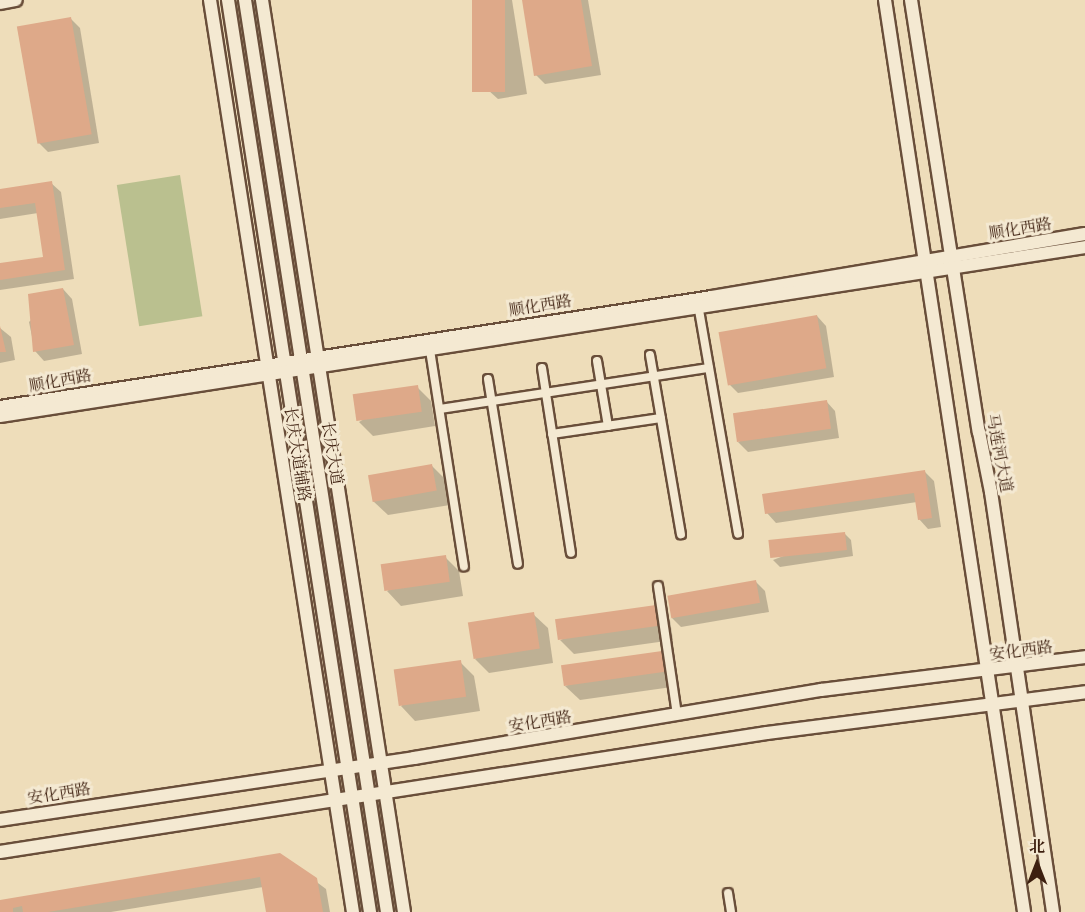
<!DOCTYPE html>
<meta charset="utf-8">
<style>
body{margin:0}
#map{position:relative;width:1085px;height:912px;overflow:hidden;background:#eeddba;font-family:"Libre Caslon Text","Noto Serif SC",serif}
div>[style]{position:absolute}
.green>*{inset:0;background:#bac08f;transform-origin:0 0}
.shadow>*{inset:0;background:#0003}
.building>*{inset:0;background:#dea989;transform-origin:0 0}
.roads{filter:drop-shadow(2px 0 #694e3a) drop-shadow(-2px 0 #694e3a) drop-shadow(0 2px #694e3a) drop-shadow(0 -2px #694e3a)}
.street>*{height:8px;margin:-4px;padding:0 4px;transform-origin:4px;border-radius:4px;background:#f4e9d2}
.secondary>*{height:12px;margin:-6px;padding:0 6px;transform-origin:6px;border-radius:6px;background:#f4e9d2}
span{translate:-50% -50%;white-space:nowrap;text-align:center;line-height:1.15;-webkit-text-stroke:6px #f4e9d2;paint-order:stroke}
.street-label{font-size:16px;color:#3d1f0f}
.north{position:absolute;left:1007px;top:834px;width:60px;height:60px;-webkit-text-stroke:4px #f4e9d2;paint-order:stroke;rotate:0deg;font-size:16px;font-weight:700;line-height:24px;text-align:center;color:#3d1f0f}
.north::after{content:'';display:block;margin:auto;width:21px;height:27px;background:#3d1f0f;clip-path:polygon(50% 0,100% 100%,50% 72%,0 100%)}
</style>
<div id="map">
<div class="green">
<i style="left:180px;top:175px;width:143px;height:64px;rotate:81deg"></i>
</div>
<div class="shadow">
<i style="clip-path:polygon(473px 0,512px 0,527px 94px,498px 99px,488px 90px)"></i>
<i style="clip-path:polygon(523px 0,588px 0,601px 75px,545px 84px,536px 75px)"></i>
<i style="clip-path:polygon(71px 19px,80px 28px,99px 143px,48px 152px,38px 142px)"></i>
<i style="clip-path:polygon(51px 183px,61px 192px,74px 279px,0 290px,0 265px,45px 258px,38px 213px,0 219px,0 191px)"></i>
<i style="clip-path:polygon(63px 289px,72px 299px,82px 354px,44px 361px,35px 351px,29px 322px)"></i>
<i style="clip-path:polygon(817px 316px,826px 326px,834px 377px,738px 393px,729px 384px)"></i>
<i style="clip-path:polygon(0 328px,11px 337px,15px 360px,0 363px)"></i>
<i style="clip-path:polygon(417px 387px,431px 401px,435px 426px,373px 436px,359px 422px)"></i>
<i style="clip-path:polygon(826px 401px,835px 411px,839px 438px,748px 452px,738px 442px)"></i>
<i style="clip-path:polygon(432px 466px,446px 480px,450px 505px,388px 515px,373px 501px)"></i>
<i style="clip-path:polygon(925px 472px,934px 481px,941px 527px,928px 529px,919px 519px,917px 502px,776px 523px,767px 513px)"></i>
<i style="clip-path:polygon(844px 533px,851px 540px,853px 556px,780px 567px,773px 560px)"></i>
<i style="clip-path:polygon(445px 557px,459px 571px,463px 596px,401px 606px,387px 591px)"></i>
<i style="clip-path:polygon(756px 582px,765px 591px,769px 612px,681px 627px,672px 618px)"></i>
<i style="clip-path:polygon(656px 606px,670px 620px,673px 640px,574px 654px,560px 640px)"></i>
<i style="clip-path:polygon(533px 614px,548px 628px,553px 663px,489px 673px,475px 659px)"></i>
<i style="clip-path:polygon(662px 652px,676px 666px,679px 686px,580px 700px,565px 686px)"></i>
<i style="clip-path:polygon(460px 662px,474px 676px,480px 711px,415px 721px,401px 706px)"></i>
<i style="clip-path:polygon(279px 854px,326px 889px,330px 912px,267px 912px,263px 887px,111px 912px,0 912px,0 901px)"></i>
</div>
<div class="building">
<i style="left:472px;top:0;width:33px;height:92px"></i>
<i style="clip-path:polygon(522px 0,581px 0,592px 66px,534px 76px)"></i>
<i style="left:71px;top:17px;width:119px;height:55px;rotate:80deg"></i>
<i style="clip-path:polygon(52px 181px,65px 270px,0 280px,0 263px,43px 257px,35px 203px,0 208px,0 189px)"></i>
<i style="clip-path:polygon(63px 288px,74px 345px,33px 352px,28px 294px)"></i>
<i style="left:817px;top:315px;width:54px;height:100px;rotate:80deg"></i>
<i style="clip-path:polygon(0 326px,6px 352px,0 352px)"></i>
<i style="left:418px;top:385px;width:27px;height:66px;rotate:82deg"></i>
<i style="left:827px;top:400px;width:29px;height:95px;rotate:82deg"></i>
<i style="left:432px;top:464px;width:27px;height:65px;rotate:80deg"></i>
<i style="clip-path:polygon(925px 470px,932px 518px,918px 520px,914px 493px,765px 514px,762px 494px)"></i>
<i style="left:845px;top:532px;width:18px;height:77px;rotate:84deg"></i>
<i style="left:446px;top:555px;width:27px;height:66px;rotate:82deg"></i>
<i style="left:756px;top:580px;width:23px;height:90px;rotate:80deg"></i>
<i style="left:656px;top:605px;width:21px;height:102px;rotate:82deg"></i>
<i style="left:534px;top:612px;width:37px;height:67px;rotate:81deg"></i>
<i style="left:662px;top:651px;width:21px;height:102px;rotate:82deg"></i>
<i style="left:461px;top:660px;width:37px;height:68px;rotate:82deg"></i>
<i style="clip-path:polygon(280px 853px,317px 878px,323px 912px,266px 912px,260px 877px,48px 912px,23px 912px,22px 906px,13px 908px,13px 912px,0 912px,0 900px)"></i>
</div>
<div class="roads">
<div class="street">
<i style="left:699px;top:310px;width:227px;rotate:80.1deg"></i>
<i style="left:430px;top:350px;width:219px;rotate:81.1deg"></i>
<i style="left:650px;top:355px;width:182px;rotate:80.2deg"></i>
<i style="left:597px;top:361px;width:66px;rotate:80.4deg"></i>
<i style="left:542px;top:368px;width:187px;rotate:81.1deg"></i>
<i style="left:488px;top:379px;width:187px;rotate:80.8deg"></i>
<i style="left:440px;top:409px;width:272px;rotate:-8.7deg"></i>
<i style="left:552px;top:434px;width:110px;rotate:-8.4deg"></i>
<i style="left:658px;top:586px;width:130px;rotate:81.6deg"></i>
<i style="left:728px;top:893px;width:19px;rotate:81deg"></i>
</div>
<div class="secondary">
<i style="left:210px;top:0;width:923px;rotate:81.09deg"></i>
<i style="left:228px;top:0;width:923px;rotate:81.15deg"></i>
<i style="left:245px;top:0;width:923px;rotate:81.15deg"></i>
<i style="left:262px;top:0;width:923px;rotate:81.15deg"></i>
<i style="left:885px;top:0;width:923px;rotate:81.33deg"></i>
<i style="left:911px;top:0;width:437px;rotate:81.1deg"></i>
<i style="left:979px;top:432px;width:61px;rotate:78.7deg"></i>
<i style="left:991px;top:492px;width:425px;rotate:81.6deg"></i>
<i style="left:0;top:3px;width:16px;rotate:-11deg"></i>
<i style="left:0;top:407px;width:720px;rotate:-8.78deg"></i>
<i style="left:712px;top:297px;width:378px;rotate:-9.6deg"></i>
<i style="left:0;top:416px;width:1098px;rotate:-8.85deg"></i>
<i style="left:0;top:820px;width:419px;rotate:-8.5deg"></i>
<i style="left:414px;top:758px;width:413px;rotate:-9.5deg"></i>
<i style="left:821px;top:690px;width:266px;rotate:-7.1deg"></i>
<i style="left:0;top:852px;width:776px;rotate:-8.82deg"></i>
<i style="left:767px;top:733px;width:321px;rotate:-7.3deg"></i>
</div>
</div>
<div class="street-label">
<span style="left:1020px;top:228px;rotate:-9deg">顺化西路</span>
<span style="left:540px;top:305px;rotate:-9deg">顺化西路</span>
<span style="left:60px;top:380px;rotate:-10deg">顺化西路</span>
<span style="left:333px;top:453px;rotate:81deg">长庆大道</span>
<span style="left:1000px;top:453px;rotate:79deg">马莲河大道</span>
<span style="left:298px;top:454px;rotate:81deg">长庆大道辅路</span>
<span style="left:1021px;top:650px;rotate:-7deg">安化西路</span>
<span style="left:540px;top:721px;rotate:-9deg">安化西路</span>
<span style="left:59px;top:793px;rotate:-9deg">安化西路</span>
</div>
<div class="north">北</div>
</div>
